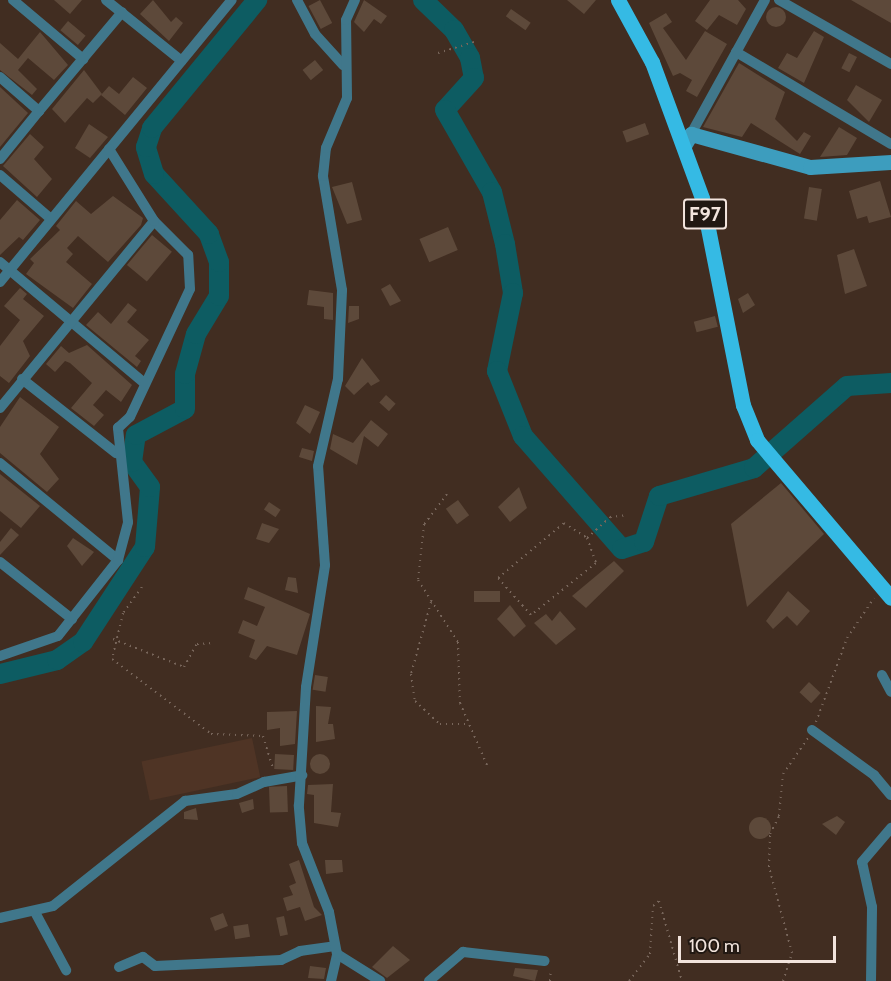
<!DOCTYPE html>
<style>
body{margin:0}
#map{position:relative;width:891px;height:981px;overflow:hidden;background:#412d21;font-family:Cabin,sans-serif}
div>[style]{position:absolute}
.built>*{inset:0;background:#4f3425;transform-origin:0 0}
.river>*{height:20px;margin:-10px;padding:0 10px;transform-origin:10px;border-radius:10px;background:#0d5c62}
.building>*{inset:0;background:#5d493a;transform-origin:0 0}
.round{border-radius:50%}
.path>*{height:2px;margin-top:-1px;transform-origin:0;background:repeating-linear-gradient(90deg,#78665b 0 1.5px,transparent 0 6px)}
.street>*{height:10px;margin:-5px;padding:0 5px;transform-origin:5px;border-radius:5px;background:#40778b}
.secondary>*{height:15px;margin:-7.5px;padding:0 7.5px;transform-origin:7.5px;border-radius:7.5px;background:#3d9dbe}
.primary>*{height:15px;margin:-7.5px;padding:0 7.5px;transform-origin:7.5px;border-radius:7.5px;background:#35bae4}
span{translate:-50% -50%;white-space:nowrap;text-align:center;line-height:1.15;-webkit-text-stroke:4.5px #211812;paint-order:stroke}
.shield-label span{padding:2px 4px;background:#211812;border:2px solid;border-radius:4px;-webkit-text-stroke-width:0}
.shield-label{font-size:20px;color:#f2e4dd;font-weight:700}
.scale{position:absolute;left:678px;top:936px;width:158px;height:27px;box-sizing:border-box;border:3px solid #f2e4dd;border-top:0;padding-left:8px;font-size:18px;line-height:21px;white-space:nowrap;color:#f2e4dd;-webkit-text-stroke:4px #211812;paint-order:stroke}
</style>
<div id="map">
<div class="built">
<i style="left:252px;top:738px;width:40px;height:113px;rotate:78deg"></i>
</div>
<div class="river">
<i style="left:423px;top:0;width:43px;rotate:44.1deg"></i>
<i style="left:454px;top:30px;width:32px;rotate:60deg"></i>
<i style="left:470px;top:58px;width:20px;rotate:79deg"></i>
<i style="left:474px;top:78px;width:43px;rotate:132.2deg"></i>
<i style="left:445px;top:110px;width:95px;rotate:60.2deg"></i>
<i style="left:492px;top:192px;width:54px;rotate:76deg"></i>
<i style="left:505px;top:244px;width:50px;rotate:80.7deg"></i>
<i style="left:513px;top:293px;width:80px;rotate:101.6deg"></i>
<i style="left:497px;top:371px;width:70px;rotate:68.2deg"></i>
<i style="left:523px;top:436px;width:150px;rotate:48.8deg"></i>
<i style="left:622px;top:549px;width:23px;rotate:-18deg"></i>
<i style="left:644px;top:542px;width:48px;rotate:-71.9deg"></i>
<i style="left:659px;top:496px;width:99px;rotate:-16.4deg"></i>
<i style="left:754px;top:468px;width:124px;rotate:-41.4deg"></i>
<i style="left:847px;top:386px;width:44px;rotate:-3.9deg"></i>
<i style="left:0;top:674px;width:59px;rotate:-13.8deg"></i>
<i style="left:57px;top:660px;width:32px;rotate:-35deg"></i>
<i style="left:83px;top:642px;width:113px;rotate:-56.9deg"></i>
<i style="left:145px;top:547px;width:60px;rotate:-85.2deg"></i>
<i style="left:150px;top:487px;width:31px;rotate:-126deg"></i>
<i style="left:132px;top:462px;width:27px;rotate:-82deg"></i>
<i style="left:136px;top:435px;width:55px;rotate:-28deg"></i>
<i style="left:185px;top:409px;width:35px;rotate:-90deg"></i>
<i style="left:185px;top:374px;width:41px;rotate:-74.6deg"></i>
<i style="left:196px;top:334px;width:44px;rotate:-58.8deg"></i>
<i style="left:219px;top:296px;width:34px;rotate:-90deg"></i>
<i style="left:219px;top:262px;width:30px;rotate:-110deg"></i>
<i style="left:209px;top:234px;width:81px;rotate:-132.5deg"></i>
<i style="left:154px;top:174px;width:28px;rotate:-107deg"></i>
<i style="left:146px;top:147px;width:20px;rotate:-72deg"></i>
<i style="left:152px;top:128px;width:166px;rotate:-50.6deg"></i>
</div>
<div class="building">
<i style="clip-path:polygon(54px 0,82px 0,70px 14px)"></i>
<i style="clip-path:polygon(153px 0,171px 22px,176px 17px,183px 23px,169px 41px,140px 14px)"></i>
<i style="left:320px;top:0;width:26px;height:13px;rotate:62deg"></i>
<i style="clip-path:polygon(364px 0,387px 16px,381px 24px,374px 19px,364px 32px,354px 22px)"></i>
<i style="clip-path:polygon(567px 0,596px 0,584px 14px)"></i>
<i style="clip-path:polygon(710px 0,738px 0,746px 9px,737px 25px,719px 15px,707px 30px,695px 21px)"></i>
<i style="clip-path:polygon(851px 0,891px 0,891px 23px)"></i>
<i class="round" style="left:766px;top:7px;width:20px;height:20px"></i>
<i style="left:511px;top:9px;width:24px;height:9px;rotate:35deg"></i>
<i style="clip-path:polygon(666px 13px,672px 22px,663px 28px,686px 60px,705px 31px,727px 44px,697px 97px,686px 91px,692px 80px,680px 73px,673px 76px,649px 23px)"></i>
<i style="left:68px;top:21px;width:23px;height:12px;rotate:40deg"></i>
<i style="clip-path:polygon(814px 31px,824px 37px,804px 83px,778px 68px,787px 53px,797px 58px)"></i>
<i style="clip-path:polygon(40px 32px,68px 65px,54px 80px,28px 58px,18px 70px,37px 89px,32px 95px,0 70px,0 43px,18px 59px)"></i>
<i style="left:849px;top:53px;width:9px;height:17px;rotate:27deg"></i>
<i style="left:315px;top:60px;width:13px;height:16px;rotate:51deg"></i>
<i style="clip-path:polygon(739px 63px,785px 92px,775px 119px,797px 141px,804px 132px,811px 136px,800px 154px,751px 123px,742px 137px,703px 127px)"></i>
<i style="clip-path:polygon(84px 70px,102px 94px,93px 103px,87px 98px,65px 123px,52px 109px)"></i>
<i style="clip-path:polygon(133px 77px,147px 88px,125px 115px,101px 95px,109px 86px,119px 94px)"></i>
<i style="clip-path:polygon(856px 85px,882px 100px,869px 122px,847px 100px)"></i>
<i style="clip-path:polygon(0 87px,28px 113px,0 147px)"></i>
<i style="left:645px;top:123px;width:12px;height:24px;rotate:70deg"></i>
<i style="clip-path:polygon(89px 124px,108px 137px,90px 158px,75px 148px)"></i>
<i style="clip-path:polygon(839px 127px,857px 138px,847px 155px,820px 157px)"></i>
<i style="clip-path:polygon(30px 134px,44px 147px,34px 159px,52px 179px,37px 197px,3px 166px)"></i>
<i style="clip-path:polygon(880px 181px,891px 217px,869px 223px,867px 216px,857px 219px,849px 191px)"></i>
<i style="clip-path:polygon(352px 182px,362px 220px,347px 224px,332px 187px)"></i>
<i style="left:809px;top:187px;width:13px;height:32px;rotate:9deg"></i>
<i style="clip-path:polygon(113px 196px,143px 218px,141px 225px,108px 262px,78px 236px,67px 248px,73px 254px,66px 262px,92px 284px,73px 308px,26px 274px,34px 263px,30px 259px,60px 230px,56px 226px,76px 201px,91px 214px)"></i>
<i style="clip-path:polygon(17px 200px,40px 220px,23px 240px,19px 237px,0 255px,0 220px)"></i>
<i style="left:448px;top:227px;width:25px;height:31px;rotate:67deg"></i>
<i style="left:152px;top:235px;width:26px;height:39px;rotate:40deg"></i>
<i style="clip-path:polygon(854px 249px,867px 286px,845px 294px,837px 255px)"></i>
<i style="clip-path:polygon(390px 284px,401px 301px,390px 306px,381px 289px)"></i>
<i style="clip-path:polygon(20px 288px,27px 294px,23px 299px,44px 316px,23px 341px,30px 356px,9px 383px,0 376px,0 346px,20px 320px,4px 306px)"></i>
<i style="clip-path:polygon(309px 290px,333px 293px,333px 320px,324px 319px,324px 307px,307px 305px)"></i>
<i style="clip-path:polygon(748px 293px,755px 305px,743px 313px,738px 299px)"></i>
<i style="clip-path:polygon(128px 303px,137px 310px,127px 322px,149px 340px,135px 356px,141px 361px,137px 367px,86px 325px,98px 312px,111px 324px)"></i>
<i style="clip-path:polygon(349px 306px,359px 306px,359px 319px,348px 323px)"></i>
<i style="left:715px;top:316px;width:11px;height:22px;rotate:75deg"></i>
<i style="clip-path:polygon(87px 345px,132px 385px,121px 402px,106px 390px,93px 405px,104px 415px,94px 426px,71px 408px,92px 383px,70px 363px,65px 361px,55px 372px,46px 364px,61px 346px,69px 353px)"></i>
<i style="clip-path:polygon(362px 358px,380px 381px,371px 386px,368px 382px,354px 395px,345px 386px)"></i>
<i style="left:386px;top:395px;width:13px;height:10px;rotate:42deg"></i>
<i style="clip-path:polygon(20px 397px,59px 427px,40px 454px,59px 479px,47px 492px,0 453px,0 427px)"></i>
<i style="clip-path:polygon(305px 405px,320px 412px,310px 434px,296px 423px)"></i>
<i style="clip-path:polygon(371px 420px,388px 434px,378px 447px,364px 436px,357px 465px,330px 449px,333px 434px,353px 443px)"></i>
<i style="clip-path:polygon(302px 448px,314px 451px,312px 461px,299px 457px)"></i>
<i style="clip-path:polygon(0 474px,40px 506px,21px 528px,0 511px)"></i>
<i style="clip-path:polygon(781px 483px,824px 534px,747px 607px,731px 524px)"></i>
<i style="clip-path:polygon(519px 487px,527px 508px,510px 522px,498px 507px)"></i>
<i style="left:458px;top:500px;width:19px;height:15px;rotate:54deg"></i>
<i style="left:269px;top:502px;width:14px;height:9px;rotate:34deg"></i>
<i style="clip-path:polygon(262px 523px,279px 529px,269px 543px,256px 539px)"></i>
<i style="clip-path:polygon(11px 528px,19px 535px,0 555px,0 542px)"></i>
<i style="clip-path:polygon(73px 538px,94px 552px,82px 566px,67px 546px)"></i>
<i style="clip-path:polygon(614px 561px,624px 571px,586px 608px,572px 596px)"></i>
<i style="clip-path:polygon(288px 577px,296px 578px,298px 593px,285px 590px)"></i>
<i style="clip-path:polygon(248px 587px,310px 614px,297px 655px,267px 646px,256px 660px,249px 657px,255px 640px,238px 633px,243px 620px,257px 626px,265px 607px,244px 599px)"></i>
<i style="left:500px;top:591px;width:11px;height:26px;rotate:90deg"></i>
<i style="clip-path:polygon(788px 591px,810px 611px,797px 626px,787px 616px,773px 629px,766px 621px)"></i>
<i style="clip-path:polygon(510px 605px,526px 626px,514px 637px,497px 619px)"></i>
<i style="clip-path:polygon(560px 611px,576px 629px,556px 645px,534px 623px,546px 614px,552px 621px)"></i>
<i style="left:315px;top:675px;width:13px;height:15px;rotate:9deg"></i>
<i style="left:809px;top:682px;width:16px;height:14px;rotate:43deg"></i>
<i style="clip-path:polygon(316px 706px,331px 707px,328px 724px,333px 724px,335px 739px,316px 742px)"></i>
<i style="clip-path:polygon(297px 711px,295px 744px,280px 746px,280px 728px,267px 730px,267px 712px)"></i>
<i class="round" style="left:310px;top:754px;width:20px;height:20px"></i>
<i style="left:275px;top:754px;width:19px;height:15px;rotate:3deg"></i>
<i style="clip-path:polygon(333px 784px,331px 812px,341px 813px,338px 827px,314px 823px,314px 795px,307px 794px,308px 785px)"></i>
<i style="left:287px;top:786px;width:26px;height:18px;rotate:88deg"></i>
<i style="clip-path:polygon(253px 799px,254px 809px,242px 813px,239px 803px)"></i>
<i style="clip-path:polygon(196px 808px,198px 820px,184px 819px,184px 812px)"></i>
<i style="clip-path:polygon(837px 816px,845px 822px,836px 835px,822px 824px)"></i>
<i class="round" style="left:749px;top:817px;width:22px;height:22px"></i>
<i style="clip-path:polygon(299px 860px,314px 907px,322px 915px,305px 921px,300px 907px,287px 911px,283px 898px,293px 895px,289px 886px,296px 883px,289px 864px)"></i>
<i style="clip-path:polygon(325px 860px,342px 860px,343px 872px,326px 874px)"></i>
<i style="left:223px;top:913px;width:14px;height:14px;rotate:69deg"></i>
<i style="left:284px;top:916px;width:19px;height:8px;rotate:78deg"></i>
<i style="left:248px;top:924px;width:13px;height:15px;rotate:81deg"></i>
<i style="clip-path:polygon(393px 946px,410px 960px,387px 978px,372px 967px)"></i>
<i style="clip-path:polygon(310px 966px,326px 968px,324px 979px,308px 978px)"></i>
<i style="clip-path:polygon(515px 968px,538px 970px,535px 981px,513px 976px)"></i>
</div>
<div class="path">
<i style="left:438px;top:53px;width:38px;rotate:-17deg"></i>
<i style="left:447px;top:494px;width:38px;rotate:127deg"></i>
<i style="left:424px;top:524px;width:56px;rotate:96.1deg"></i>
<i style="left:418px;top:580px;width:74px;rotate:57.2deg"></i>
<i style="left:458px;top:642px;width:61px;rotate:88.1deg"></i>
<i style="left:460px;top:703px;width:68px;rotate:66.5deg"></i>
<i style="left:587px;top:538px;width:27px;rotate:70deg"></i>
<i style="left:596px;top:563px;width:83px;rotate:141.3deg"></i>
<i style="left:531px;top:615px;width:50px;rotate:-131.7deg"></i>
<i style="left:498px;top:578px;width:86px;rotate:-39.8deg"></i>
<i style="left:564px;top:523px;width:27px;rotate:33deg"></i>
<i style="left:587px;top:538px;width:31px;rotate:-42deg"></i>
<i style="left:610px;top:517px;width:17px;rotate:-7deg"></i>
<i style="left:142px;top:587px;width:32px;rotate:126deg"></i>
<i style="left:123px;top:613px;width:47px;rotate:103.4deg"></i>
<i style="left:112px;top:659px;width:124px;rotate:37.1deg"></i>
<i style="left:211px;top:734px;width:52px;rotate:2.2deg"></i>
<i style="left:263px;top:736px;width:34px;rotate:73deg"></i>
<i style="left:431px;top:602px;width:75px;rotate:105.5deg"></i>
<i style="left:411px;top:674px;width:27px;rotate:82deg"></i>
<i style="left:415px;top:701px;width:34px;rotate:43deg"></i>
<i style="left:440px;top:724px;width:28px"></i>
<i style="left:113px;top:639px;width:76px;rotate:21.5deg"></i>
<i style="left:184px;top:667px;width:26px;rotate:-61deg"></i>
<i style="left:197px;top:644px;width:15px;rotate:-4deg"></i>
<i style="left:816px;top:722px;width:90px;rotate:-69.7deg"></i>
<i style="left:847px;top:638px;width:48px;rotate:-56deg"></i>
<i style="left:550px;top:981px;width:11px;rotate:-85deg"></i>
<i style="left:629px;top:981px;width:34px;rotate:-52deg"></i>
<i style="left:650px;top:954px;width:48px;rotate:-86.4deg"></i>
<i style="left:653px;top:906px;width:8px;rotate:-40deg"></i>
<i style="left:659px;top:901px;width:83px;rotate:74deg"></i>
<i style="left:783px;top:981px;width:29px;rotate:-72deg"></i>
<i style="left:792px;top:953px;width:89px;rotate:-105deg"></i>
<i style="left:769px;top:867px;width:33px;rotate:-88deg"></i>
<i style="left:770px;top:834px;width:20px;rotate:-63deg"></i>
<i style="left:779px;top:816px;width:42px;rotate:-84.6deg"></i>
<i style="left:783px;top:774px;width:44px;rotate:-55.2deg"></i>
</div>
<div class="street">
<i style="left:13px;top:0;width:92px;rotate:40.1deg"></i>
<i style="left:106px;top:0;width:97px;rotate:38.8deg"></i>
<i style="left:297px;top:0;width:38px;rotate:62deg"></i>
<i style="left:315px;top:34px;width:42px;rotate:47.9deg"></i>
<i style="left:779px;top:0;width:129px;rotate:29.7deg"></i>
<i style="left:736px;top:52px;width:180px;rotate:30.7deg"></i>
<i style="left:0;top:77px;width:52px;rotate:41.1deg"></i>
<i style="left:39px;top:111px;width:129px;rotate:-50deg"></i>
<i style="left:691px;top:134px;width:153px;rotate:-61.1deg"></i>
<i style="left:0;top:159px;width:62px;rotate:-50.9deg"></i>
<i style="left:0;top:175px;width:67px;rotate:40.8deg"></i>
<i style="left:0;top:262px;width:187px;rotate:40deg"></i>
<i style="left:0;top:282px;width:365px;rotate:-50.6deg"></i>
<i style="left:22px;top:379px;width:120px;rotate:38.2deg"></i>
<i style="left:0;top:408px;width:242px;rotate:-50.5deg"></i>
<i style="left:0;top:463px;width:153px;rotate:39.4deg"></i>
<i style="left:0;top:562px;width:92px;rotate:38.4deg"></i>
<i style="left:0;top:656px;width:61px;rotate:-19deg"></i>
<i style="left:58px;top:636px;width:97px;rotate:-51.7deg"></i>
<i style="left:118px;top:560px;width:39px;rotate:-75deg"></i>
<i style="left:128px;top:522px;width:95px;rotate:-96.1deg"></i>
<i style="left:118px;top:428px;width:16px;rotate:-43deg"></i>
<i style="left:130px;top:417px;width:141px;rotate:-64.9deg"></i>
<i style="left:190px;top:289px;width:34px;rotate:-93deg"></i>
<i style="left:188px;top:255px;width:48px;rotate:-135deg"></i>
<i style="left:154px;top:221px;width:85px;rotate:-122deg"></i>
<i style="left:882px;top:675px;width:19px;rotate:62deg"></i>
<i style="left:812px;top:730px;width:77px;rotate:36deg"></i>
<i style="left:874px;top:775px;width:26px;rotate:50deg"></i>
<i style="left:36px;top:914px;width:64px;rotate:61.8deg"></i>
<i style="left:0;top:918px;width:54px;rotate:-12.8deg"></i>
<i style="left:53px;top:906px;width:169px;rotate:-38.5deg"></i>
<i style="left:185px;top:801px;width:52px;rotate:-7.7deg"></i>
<i style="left:237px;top:794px;width:30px;rotate:-24deg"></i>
<i style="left:264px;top:782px;width:39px;rotate:-10deg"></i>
<i style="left:337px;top:954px;width:51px;rotate:32.1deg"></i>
<i style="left:119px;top:967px;width:26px;rotate:-23deg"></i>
<i style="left:143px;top:957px;width:15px;rotate:37deg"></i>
<i style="left:155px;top:966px;width:126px;rotate:-2.7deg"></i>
<i style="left:281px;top:960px;width:21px;rotate:-25deg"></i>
<i style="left:300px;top:951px;width:35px;rotate:-8deg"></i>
<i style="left:331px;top:981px;width:28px;rotate:-77deg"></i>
<i style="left:337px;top:954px;width:43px;rotate:-100.8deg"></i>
<i style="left:329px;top:912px;width:74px;rotate:-111.4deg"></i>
<i style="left:302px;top:843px;width:38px;rotate:-95deg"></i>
<i style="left:299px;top:805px;width:118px;rotate:-86.6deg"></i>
<i style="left:306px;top:687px;width:123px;rotate:-81.1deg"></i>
<i style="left:325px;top:565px;width:99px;rotate:-94deg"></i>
<i style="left:318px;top:466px;width:89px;rotate:-77.1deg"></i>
<i style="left:338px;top:379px;width:89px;rotate:-87.4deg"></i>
<i style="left:342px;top:290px;width:116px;rotate:-99.5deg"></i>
<i style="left:323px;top:176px;width:28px;rotate:-84deg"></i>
<i style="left:326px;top:148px;width:54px;rotate:-67.2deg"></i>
<i style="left:347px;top:98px;width:78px;rotate:-90.7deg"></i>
<i style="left:346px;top:20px;width:22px;rotate:-66deg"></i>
<i style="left:429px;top:981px;width:45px;rotate:-40.5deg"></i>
<i style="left:463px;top:952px;width:82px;rotate:6.3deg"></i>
<i style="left:871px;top:981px;width:74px;rotate:-89.2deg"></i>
<i style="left:872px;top:907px;width:46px;rotate:-102.5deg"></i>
<i style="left:862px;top:862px;width:45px;rotate:-49.5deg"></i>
</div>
<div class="secondary">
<i style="left:685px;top:144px;width:12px;rotate:-59deg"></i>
<i style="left:691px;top:134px;width:123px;rotate:15.5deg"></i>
<i style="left:810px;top:167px;width:81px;rotate:-3.5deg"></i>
</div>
<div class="primary">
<i style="left:618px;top:0;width:71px;rotate:61.3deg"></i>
<i style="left:652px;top:62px;width:145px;rotate:69.8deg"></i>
<i style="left:702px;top:198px;width:211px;rotate:78.8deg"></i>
<i style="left:743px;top:405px;width:38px;rotate:68deg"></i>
<i style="left:757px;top:440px;width:207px;rotate:49.7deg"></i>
</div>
<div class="shield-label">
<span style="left:705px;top:214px">F97</span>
</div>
<div class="scale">100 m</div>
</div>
